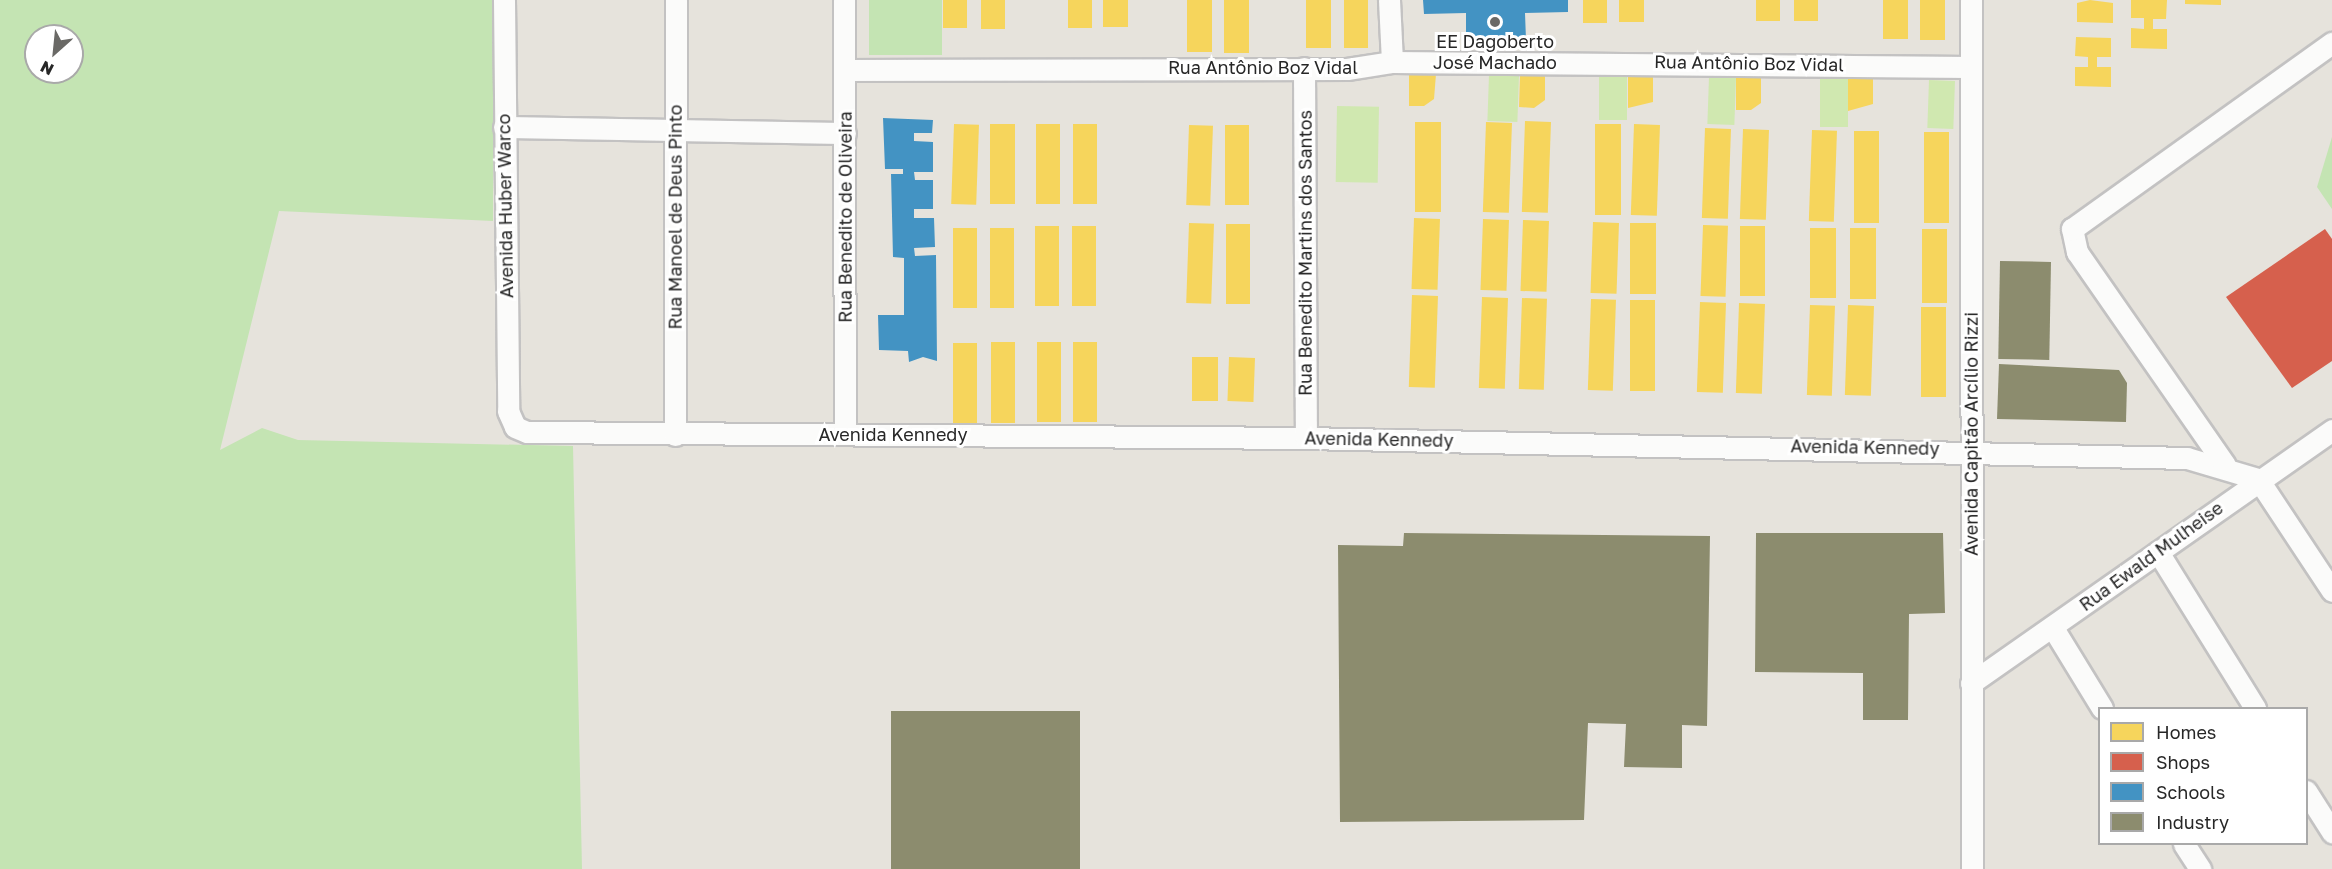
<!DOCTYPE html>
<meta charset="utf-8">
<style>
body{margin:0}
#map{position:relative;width:2332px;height:869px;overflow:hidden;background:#e6e3dc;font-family:"Golos Text",sans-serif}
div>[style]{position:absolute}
.green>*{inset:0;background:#c4e4b3;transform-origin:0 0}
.pitch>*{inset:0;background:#d0e8b0;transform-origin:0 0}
.homes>*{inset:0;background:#f6d55c;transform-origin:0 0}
.shops>*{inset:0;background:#d6604d}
.schools>*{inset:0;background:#4393c3}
.industry>*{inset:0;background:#8c8c6e;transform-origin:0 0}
.roads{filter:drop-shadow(2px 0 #c3c2c2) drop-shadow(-2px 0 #c3c2c2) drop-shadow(0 2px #c3c2c2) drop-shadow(0 -2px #c3c2c2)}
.minor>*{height:21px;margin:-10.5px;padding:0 10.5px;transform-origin:10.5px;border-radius:10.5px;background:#fbfbfa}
.dots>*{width:16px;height:16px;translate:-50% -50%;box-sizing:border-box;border:3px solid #fff;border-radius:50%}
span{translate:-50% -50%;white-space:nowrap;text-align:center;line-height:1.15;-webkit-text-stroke:6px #fff;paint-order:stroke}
.poi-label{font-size:18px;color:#272727}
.street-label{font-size:18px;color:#272727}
.legend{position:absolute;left:2098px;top:707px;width:210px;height:138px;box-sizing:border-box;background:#fff;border:2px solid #a9a9a9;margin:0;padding:8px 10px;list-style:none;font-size:18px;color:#272727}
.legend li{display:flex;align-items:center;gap:12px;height:30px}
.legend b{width:30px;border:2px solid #a9a9a9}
.north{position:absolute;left:24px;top:24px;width:60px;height:60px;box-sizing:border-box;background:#fff;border:2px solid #a9a9a9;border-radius:50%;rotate:207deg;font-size:16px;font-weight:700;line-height:24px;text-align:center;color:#272727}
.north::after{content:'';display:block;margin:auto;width:21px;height:27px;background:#6a6966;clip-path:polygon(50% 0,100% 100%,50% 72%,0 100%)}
</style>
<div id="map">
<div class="green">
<i style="clip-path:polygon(evenodd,0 0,494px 0,493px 221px,279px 211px,220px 450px,262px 428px,298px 440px,573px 446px,582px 869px,0 869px,0 0,36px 36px,72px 36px,72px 72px,36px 72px,36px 36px)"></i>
<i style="left:869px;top:0;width:73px;height:55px"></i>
<i style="clip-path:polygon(2332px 137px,2332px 209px,2317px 187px)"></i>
</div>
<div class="pitch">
<i style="left:1489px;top:75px;width:30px;height:46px;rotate:2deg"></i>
<i style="left:1599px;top:76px;width:28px;height:44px"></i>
<i style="left:1709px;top:77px;width:27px;height:47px;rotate:2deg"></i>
<i style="left:1820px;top:79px;width:28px;height:48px"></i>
<i style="left:1929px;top:80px;width:26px;height:48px;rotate:2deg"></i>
<i style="left:1337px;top:106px;width:42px;height:76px;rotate:1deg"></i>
</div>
<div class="homes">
<i style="left:943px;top:0;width:24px;height:28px"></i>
<i style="left:981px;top:0;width:24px;height:29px"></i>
<i style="left:1068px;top:0;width:24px;height:28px"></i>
<i style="left:1103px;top:0;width:25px;height:27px"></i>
<i style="left:1187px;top:0;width:25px;height:52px"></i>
<i style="left:1224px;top:0;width:25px;height:53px"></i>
<i style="left:1306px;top:0;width:25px;height:48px"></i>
<i style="left:1344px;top:0;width:24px;height:48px"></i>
<i style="left:1583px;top:0;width:24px;height:23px"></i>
<i style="left:1619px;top:0;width:25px;height:22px"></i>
<i style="left:1756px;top:0;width:24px;height:21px"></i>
<i style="left:1794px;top:0;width:24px;height:21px"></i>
<i style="left:1883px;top:0;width:25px;height:39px"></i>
<i style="left:1920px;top:0;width:25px;height:40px"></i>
<i style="clip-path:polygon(2090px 0,2113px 3px,2113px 23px,2077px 22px,2077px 3px)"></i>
<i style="clip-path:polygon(2131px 0,2167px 0,2166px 19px,2153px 19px,2153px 29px,2167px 29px,2167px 49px,2131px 48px,2131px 28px,2144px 29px,2144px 18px,2131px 18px)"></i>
<i style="clip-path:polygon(2185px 0,2221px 0,2221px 5px,2185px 4px)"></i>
<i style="clip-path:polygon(2076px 37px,2111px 38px,2111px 57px,2097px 57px,2097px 67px,2111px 67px,2111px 87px,2075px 86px,2075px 67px,2088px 67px,2088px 57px,2075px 56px)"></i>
<i style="clip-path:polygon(1409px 74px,1436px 74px,1434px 99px,1424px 106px,1409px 106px)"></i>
<i style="clip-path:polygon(1520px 75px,1545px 75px,1545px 100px,1534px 108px,1519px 107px)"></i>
<i style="clip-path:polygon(1628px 76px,1653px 76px,1653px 102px,1628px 108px)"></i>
<i style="clip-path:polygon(1736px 78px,1761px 78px,1761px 103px,1751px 110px,1736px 110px)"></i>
<i style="clip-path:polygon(1848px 79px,1873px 79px,1873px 104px,1848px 111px)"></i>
<i style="left:1525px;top:121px;width:26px;height:91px;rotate:2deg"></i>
<i style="left:1415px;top:122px;width:26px;height:90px"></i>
<i style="left:1486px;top:122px;width:26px;height:90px;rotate:2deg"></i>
<i style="left:954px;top:124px;width:25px;height:80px;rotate:2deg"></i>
<i style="left:990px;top:124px;width:25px;height:80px"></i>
<i style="left:1036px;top:124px;width:24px;height:80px"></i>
<i style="left:1073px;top:124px;width:24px;height:80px"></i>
<i style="left:1595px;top:124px;width:26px;height:91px"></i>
<i style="left:1634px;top:124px;width:26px;height:91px;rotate:2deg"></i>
<i style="left:1189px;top:125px;width:24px;height:80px;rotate:2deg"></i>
<i style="left:1225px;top:125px;width:24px;height:80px"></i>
<i style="left:1705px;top:128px;width:26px;height:90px;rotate:2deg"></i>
<i style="left:1743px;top:129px;width:26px;height:90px;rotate:2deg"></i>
<i style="left:1812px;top:130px;width:25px;height:91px;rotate:2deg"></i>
<i style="left:1854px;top:131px;width:25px;height:92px"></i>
<i style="left:1924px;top:132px;width:25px;height:91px"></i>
<i style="left:1414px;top:218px;width:26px;height:71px;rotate:2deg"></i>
<i style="left:1483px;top:219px;width:26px;height:71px;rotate:2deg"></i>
<i style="left:1523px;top:220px;width:26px;height:71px;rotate:2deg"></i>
<i style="left:1593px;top:222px;width:26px;height:71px;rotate:2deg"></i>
<i style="left:1189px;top:223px;width:25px;height:80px;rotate:2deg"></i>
<i style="left:1630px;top:223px;width:26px;height:71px"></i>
<i style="left:1226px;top:224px;width:24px;height:80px"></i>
<i style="left:1703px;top:225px;width:25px;height:71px;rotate:2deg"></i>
<i style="left:1035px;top:226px;width:24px;height:80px"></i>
<i style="left:1072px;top:226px;width:24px;height:80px"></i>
<i style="left:1740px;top:226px;width:25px;height:70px"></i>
<i style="left:953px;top:228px;width:24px;height:80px"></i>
<i style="left:990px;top:228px;width:24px;height:80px"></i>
<i style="left:1810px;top:228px;width:26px;height:70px"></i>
<i style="left:1850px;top:228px;width:26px;height:71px"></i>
<i style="left:1922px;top:229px;width:25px;height:74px"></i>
<i style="left:1412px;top:295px;width:26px;height:92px;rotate:2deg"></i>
<i style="left:1482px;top:297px;width:26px;height:91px;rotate:2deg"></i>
<i style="left:1522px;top:298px;width:25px;height:91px;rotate:2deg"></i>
<i style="left:1591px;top:299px;width:25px;height:91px;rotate:2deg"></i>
<i style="left:1630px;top:300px;width:25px;height:91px"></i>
<i style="left:1700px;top:302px;width:26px;height:90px;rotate:2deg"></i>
<i style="left:1739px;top:303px;width:26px;height:90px;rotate:2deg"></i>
<i style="left:1810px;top:305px;width:25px;height:90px;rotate:2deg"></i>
<i style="left:1848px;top:305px;width:26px;height:90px;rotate:2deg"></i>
<i style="left:1921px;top:307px;width:25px;height:90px"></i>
<i style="left:1015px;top:342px;width:81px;height:24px;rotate:90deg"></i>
<i style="left:1037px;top:342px;width:24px;height:80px"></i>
<i style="left:1073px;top:342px;width:24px;height:80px"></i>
<i style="left:953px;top:343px;width:24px;height:80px"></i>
<i style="left:1192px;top:357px;width:26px;height:44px"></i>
<i style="left:1229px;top:357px;width:26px;height:44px;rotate:2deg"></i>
</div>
<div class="shops">
<i style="clip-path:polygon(2325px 229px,2332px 239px,2332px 361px,2292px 388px,2226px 297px)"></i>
</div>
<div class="schools">
<i style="clip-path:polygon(1423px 0,1568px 0,1568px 12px,1525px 13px,1526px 40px,1466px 41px,1466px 13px,1424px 14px)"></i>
<i style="clip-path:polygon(883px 118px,933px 120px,932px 133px,914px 133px,914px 141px,933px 142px,933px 172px,914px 172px,915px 180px,933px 180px,933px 209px,914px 209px,914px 218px,934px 218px,935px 247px,914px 248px,915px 256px,936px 255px,937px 361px,923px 357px,909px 362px,908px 351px,879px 350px,878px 315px,904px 315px,904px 258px,893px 257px,891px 174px,903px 174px,903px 169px,885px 169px)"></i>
</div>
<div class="industry">
<i style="left:2000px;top:261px;width:51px;height:98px;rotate:1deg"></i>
<i style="clip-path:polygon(1999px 364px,2119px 370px,2127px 383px,2126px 422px,1997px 419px)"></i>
<i style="clip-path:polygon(1404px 533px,1710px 536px,1707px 726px,1682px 725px,1682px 768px,1624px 767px,1626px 724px,1588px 723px,1584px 820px,1340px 822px,1338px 545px,1403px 546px)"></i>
<i style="clip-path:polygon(1756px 533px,1943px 533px,1945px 613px,1909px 614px,1908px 720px,1863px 720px,1863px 673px,1755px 672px)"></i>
<i style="left:891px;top:711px;width:189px;height:158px"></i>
</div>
<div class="roads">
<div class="minor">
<i style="left:504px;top:0;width:411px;rotate:89.4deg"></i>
<i style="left:508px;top:411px;width:17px;rotate:66deg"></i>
<i style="left:515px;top:427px;width:13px;rotate:23deg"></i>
<i style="left:527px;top:432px;width:779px;rotate:0.44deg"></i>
<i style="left:1306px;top:438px;width:881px;rotate:1.3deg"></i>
<i style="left:2187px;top:458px;width:74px;rotate:16.5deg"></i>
<i style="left:2258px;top:479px;width:134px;rotate:56.5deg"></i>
<i style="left:844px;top:0;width:434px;rotate:89.9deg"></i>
<i style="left:1389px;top:0;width:62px;rotate:87.2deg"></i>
<i style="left:1971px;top:0;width:869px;rotate:89.93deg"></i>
<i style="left:1304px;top:68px;width:370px;rotate:89.7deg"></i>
<i style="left:844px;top:70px;width:503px;rotate:-0.11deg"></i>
<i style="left:1347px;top:69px;width:46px;rotate:-8.8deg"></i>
<i style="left:1392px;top:62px;width:578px;rotate:0.5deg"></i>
<i style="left:504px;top:127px;width:341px;rotate:1deg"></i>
<i style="left:675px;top:435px;width:435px;rotate:-89.9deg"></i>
<i style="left:2225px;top:465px;width:259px;rotate:-124.8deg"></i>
<i style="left:2077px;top:252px;width:24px;rotate:-102deg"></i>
<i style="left:2072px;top:229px;width:320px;rotate:-35.6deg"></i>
<i style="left:2158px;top:552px;width:184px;rotate:58.1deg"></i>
<i style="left:2053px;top:628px;width:94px;rotate:58.5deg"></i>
<i style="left:1971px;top:683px;width:441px;rotate:-35deg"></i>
<i style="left:2306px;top:791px;width:49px;rotate:57.6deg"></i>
<i style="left:2184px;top:844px;width:30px;rotate:57deg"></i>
</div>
</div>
<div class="dots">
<i style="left:1495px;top:22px;background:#6a6966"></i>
</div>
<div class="poi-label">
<span style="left:1495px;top:52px">EE Dagoberto<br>José Machado</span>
</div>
<div class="street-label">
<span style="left:1749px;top:63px;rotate:1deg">Rua Antônio Boz Vidal</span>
<span style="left:1263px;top:67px">Rua Antônio Boz Vidal</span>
<span style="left:505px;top:206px;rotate:-91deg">Avenida Huber Warco</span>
<span style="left:675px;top:217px;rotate:-90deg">Rua Manoel de Deus Pinto</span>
<span style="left:845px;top:217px;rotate:-90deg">Rua Benedito de Oliveira</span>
<span style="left:1305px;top:253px;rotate:-90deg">Rua Benedito Martins dos Santos</span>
<span style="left:893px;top:434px">Avenida Kennedy</span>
<span style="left:1971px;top:434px;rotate:-90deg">Avenida Capitão Arcílio Rizzi</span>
<span style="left:1379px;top:439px;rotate:1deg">Avenida Kennedy</span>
<span style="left:1865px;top:447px;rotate:1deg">Avenida Kennedy</span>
<span style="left:2151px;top:556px;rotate:-36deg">Rua Ewald Mulheise</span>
</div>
<ul class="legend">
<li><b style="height:16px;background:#f6d55c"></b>Homes</li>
<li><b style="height:16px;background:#d6604d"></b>Shops</li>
<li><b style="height:16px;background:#4393c3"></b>Schools</li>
<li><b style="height:16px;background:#8c8c6e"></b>Industry</li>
</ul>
<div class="north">N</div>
</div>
